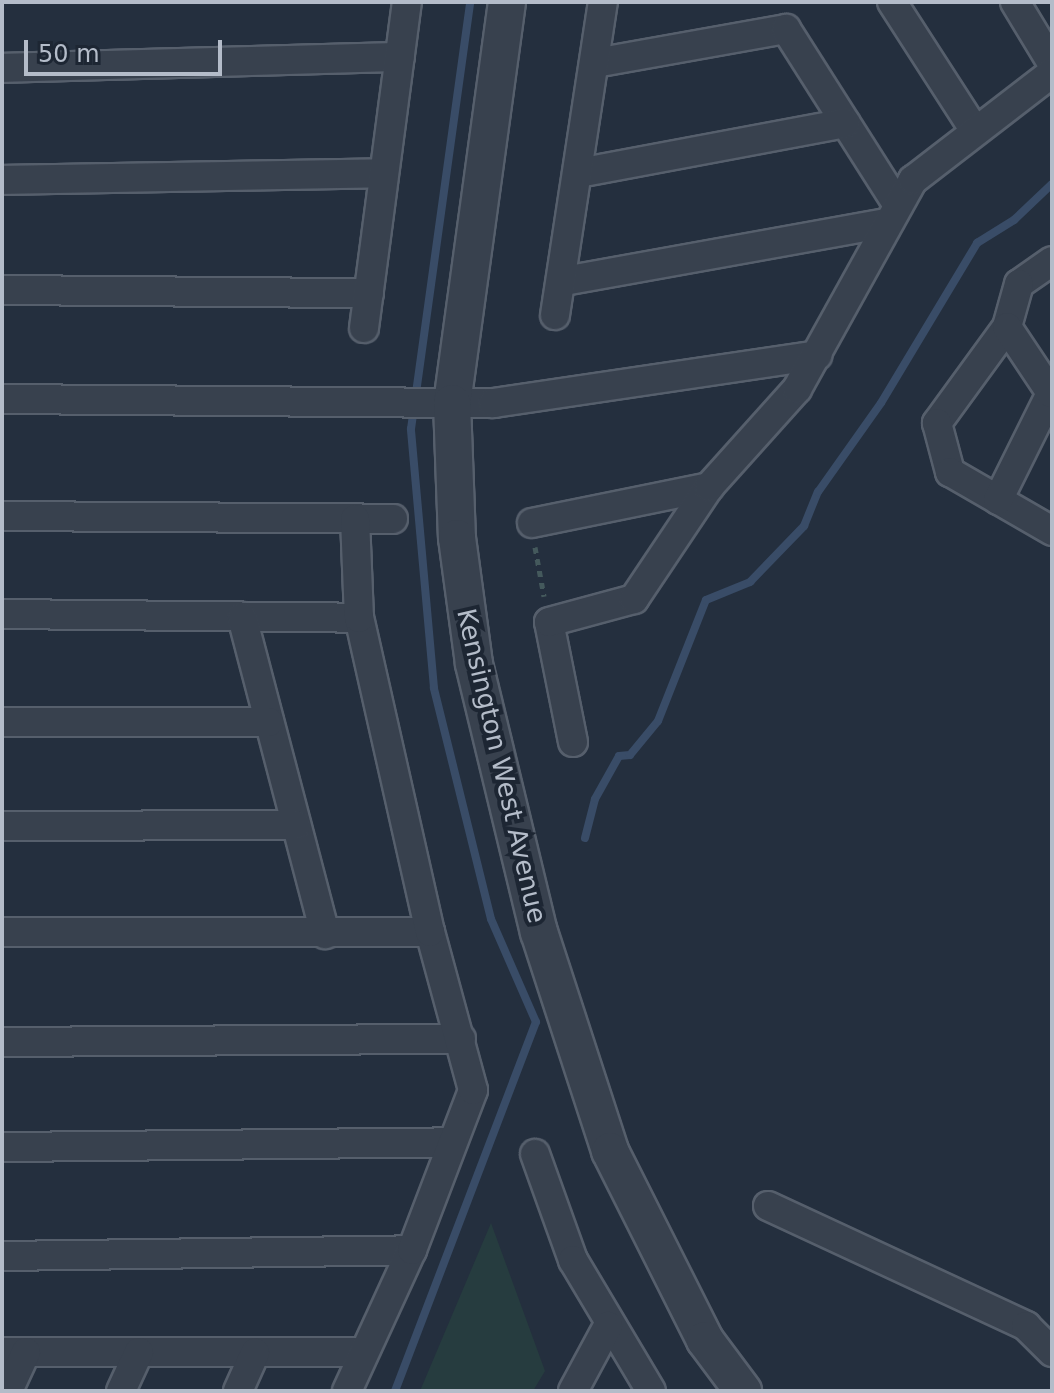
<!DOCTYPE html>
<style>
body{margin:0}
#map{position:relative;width:1054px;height:1393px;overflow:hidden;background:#242f3e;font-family:"DejaVu Sans",sans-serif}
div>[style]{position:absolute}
.green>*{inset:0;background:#263c3f}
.stream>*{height:8px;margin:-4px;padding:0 4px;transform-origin:4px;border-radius:4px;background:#394c67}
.path>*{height:5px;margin-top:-2.5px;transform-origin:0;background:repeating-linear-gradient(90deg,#44595c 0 6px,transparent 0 12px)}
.roads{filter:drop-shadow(2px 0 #565f6c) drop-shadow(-2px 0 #565f6c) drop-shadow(0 2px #565f6c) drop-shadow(0 -2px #565f6c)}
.minor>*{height:28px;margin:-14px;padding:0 14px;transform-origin:14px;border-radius:14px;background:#38414e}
.tertiary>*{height:36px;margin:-18px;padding:0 18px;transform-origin:18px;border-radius:18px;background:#38414e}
span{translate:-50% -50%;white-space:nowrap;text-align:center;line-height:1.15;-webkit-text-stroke:8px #1d2633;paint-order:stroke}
.street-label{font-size:26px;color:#b4bcc9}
.frame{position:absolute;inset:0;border:4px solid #b4bcc9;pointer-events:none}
.scale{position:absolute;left:24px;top:40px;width:198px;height:36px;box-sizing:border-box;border:4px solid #b4bcc9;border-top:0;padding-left:10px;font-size:24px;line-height:28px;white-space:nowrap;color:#b4bcc9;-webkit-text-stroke:6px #1d2633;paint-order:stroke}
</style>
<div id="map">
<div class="green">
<i style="clip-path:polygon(491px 1223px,545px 1371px,533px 1391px,420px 1391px)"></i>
</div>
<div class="stream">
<i style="left:585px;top:838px;width:40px;rotate:-75.6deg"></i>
<i style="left:595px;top:799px;width:49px;rotate:-60.8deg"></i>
<i style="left:619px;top:756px;width:11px;rotate:-5deg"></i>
<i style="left:630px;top:755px;width:44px;rotate:-50.5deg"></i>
<i style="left:658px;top:721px;width:130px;rotate:-68.4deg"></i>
<i style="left:706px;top:600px;width:48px;rotate:-22.2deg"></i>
<i style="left:750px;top:582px;width:78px;rotate:-46deg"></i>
<i style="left:804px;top:526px;width:37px;rotate:-68deg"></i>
<i style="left:818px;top:492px;width:109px;rotate:-54.7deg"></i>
<i style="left:881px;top:403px;width:187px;rotate:-59deg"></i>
<i style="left:977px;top:243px;width:44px;rotate:-31.9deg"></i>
<i style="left:1014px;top:220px;width:52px;rotate:-43.5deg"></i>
<i style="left:395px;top:1391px;width:395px;rotate:-69.1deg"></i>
<i style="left:536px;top:1022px;width:112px;rotate:-113.6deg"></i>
<i style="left:491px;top:919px;width:238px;rotate:-103.9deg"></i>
<i style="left:434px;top:688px;width:260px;rotate:-95.1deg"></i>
<i style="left:411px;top:429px;width:431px;rotate:-82.1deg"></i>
</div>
<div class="path">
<i style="left:535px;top:547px;width:50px;rotate:79.6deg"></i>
</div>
<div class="roads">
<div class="minor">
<i style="left:892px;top:2px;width:153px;rotate:57.2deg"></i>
<i style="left:1015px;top:2px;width:71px;rotate:58.8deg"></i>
<i style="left:595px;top:63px;width:194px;rotate:-10.1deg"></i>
<i style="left:786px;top:29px;width:207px;rotate:57.6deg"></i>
<i style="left:2px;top:68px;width:398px;rotate:-1.6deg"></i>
<i style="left:579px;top:173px;width:271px;rotate:-10.6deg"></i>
<i style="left:2px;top:180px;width:382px;rotate:-1deg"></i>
<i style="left:1052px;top:261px;width:40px;rotate:145.1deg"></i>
<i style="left:1019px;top:284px;width:45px;rotate:105.6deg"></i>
<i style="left:1007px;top:327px;width:119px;rotate:126.1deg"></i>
<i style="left:937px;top:423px;width:51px;rotate:75.1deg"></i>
<i style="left:950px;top:472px;width:118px;rotate:30deg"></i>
<i style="left:564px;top:281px;width:327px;rotate:-10.2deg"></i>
<i style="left:2px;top:290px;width:367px;rotate:0.5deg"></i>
<i style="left:555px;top:315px;width:317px;rotate:-81.3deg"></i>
<i style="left:364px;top:328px;width:329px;rotate:-82.5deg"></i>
<i style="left:2px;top:399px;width:491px;rotate:0.5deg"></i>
<i style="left:493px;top:403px;width:328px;rotate:-8.4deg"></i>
<i style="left:998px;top:500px;width:119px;rotate:-63.6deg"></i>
<i style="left:1051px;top:393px;width:79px;rotate:-123.7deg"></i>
<i style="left:2px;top:516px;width:391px;rotate:0.4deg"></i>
<i style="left:532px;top:523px;width:181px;rotate:-11.5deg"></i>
<i style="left:2px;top:614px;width:357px;rotate:0.6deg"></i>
<i style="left:242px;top:617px;width:328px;rotate:75.3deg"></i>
<i style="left:2px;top:722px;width:267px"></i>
<i style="left:573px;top:742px;width:122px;rotate:-101.3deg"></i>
<i style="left:549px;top:622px;width:88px;rotate:-15.1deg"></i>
<i style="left:634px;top:599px;width:135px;rotate:-56.2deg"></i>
<i style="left:709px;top:487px;width:132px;rotate:-48.1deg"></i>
<i style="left:797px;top:389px;width:239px;rotate:-61deg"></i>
<i style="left:913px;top:180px;width:175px;rotate:-37.6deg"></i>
<i style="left:2px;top:826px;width:294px;rotate:-0.2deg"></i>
<i style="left:2px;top:932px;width:428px"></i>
<i style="left:2px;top:1042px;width:459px;rotate:-0.4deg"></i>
<i style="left:5px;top:1147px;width:447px;rotate:-0.6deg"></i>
<i style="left:535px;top:1154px;width:113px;rotate:70.3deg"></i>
<i style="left:573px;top:1260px;width:152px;rotate:59.2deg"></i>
<i style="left:768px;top:1206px;width:285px;rotate:24.9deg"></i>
<i style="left:1026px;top:1326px;width:37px;rotate:45deg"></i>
<i style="left:2px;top:1256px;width:410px;rotate:-0.8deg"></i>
<i style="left:2px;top:1352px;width:361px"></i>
<i style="left:8px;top:1391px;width:43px;rotate:-65.2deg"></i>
<i style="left:121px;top:1391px;width:43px;rotate:-65.2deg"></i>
<i style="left:238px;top:1391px;width:42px;rotate:-65.9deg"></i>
<i style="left:347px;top:1391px;width:155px;rotate:-65.3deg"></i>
<i style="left:412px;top:1250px;width:171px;rotate:-69.1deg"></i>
<i style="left:473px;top:1090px;width:164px;rotate:-105.2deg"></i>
<i style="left:430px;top:932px;width:322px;rotate:-102.7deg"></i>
<i style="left:359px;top:618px;width:99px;rotate:-92.3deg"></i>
<i style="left:573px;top:1391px;width:74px;rotate:-61.7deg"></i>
</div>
<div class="tertiary">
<i style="left:507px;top:2px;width:405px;rotate:97.8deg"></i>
<i style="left:452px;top:403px;width:135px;rotate:87.9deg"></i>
<i style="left:457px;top:538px;width:127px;rotate:82.3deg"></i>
<i style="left:474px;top:664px;width:276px;rotate:76.4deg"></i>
<i style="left:539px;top:932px;width:230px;rotate:72deg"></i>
<i style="left:610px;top:1151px;width:212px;rotate:63.3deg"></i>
<i style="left:705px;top:1340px;width:64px;rotate:53.3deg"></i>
</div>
</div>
<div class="street-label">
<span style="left:501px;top:766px;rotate:77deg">Kensington West Avenue</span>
</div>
<div class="frame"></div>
<div class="scale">50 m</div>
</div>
